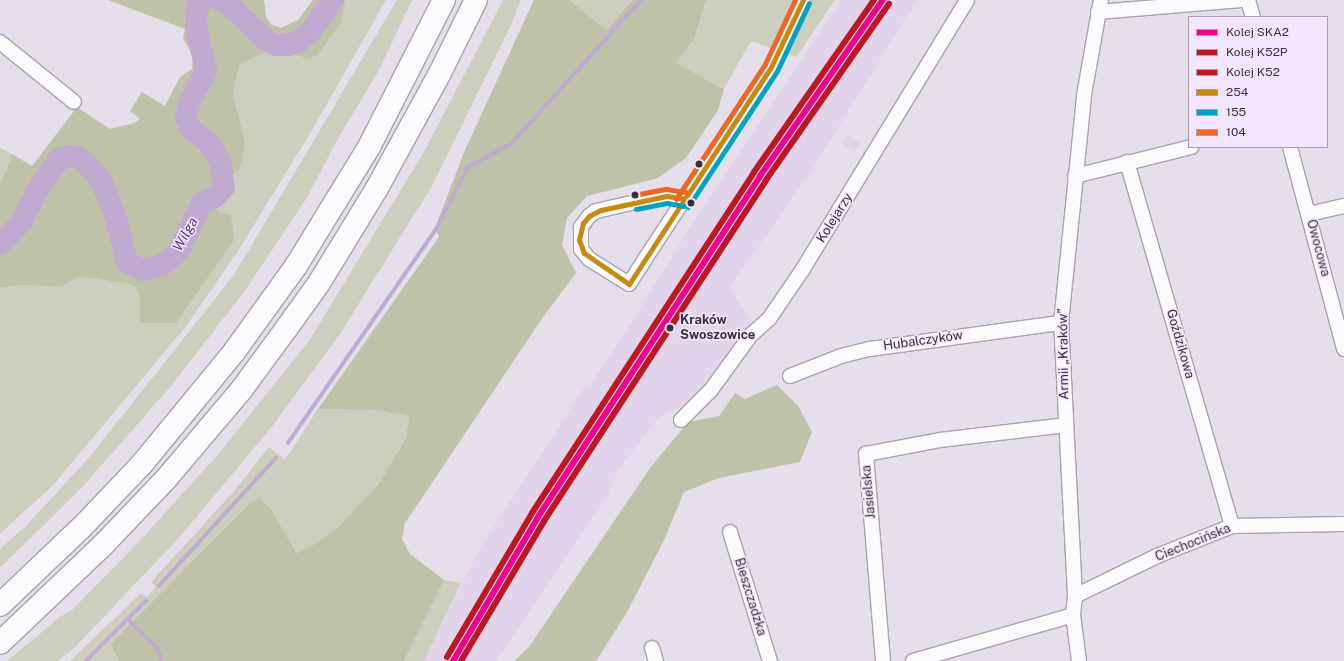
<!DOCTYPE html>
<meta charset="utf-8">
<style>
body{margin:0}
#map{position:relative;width:1344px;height:661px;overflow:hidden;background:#e5deeb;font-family:"Public Sans",sans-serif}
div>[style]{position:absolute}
.built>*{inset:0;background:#e2d5eb;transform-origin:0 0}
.green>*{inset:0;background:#cccfbe}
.forest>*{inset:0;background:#bdc2a8}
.stream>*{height:3.5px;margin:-1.75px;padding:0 1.75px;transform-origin:1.75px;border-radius:1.75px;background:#c1aad1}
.river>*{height:22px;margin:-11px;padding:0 11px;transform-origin:11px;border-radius:11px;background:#c1aad1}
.roads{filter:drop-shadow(1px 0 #a7a2ac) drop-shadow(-1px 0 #a7a2ac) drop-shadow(0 1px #a7a2ac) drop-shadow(0 -1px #a7a2ac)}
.minor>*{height:14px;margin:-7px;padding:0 7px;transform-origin:7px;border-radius:7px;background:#fbfafc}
.motorway>*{height:22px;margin:-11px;padding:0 11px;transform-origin:11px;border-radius:11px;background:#fbfafc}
.bus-1>*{height:5px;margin:-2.5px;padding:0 2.5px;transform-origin:2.5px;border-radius:2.5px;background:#c7890f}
.bus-2>*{height:5px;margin:-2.5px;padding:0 2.5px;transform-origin:2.5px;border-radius:2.5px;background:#03a3c7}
.bus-3>*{height:5px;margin:-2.5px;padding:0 2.5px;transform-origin:2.5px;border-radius:2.5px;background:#f26522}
.rail-1>*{height:6px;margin:-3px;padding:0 3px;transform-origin:3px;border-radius:3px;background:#ed028c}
.rail-2>*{height:6px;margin:-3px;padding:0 3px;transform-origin:3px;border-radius:3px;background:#be1622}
.rail-3>*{height:6px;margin:-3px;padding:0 3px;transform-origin:3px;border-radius:3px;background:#be1622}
.dots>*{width:11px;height:11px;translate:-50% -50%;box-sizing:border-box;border:2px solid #f4e6fe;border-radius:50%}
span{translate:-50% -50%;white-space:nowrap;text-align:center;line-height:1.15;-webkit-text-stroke:3px #f4e6fe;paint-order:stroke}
.street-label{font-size:13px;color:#37313b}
.stop-label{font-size:13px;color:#37313b;font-weight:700}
.left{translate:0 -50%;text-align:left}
.water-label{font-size:14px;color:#5d3574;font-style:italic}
.legend{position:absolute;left:1188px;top:16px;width:140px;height:132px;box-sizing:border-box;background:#f4e6fe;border:1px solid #a89eb0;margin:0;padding:5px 7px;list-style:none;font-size:12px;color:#37313b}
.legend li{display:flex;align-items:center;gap:8px;height:20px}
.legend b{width:20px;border:1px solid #a89eb0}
</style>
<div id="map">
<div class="built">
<i style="clip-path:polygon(841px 0,917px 0,810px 173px,730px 287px,752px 324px,690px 402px,659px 417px,617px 472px,609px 494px,496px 661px,424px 661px,479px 550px,585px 386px,591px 384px,643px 304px,700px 211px)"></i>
<i style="left:847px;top:135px;width:16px;height:10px;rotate:30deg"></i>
</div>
<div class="green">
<i style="clip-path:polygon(345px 0,386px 0,312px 130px,240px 248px,187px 325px,54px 484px,0 534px,0 288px,20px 285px,62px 287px,78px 277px,127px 283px,137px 288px,140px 298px,140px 323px,221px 213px,214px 207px,213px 189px,238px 171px,245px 142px,233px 94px,239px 65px,268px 51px,279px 49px,289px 52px)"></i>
<i style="clip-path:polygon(397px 0,412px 0,379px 70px,335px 144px,308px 196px,244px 292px,171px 386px,84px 485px,0 568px,0 549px,26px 526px,87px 460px,234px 275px)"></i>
<i style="clip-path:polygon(503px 0,521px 0,511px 25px,432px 186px,340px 334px,270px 429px,177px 540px,74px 648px,58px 661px,7px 661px,60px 617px,72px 610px,149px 531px,220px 452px,309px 341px,425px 150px)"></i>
<i style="clip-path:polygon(569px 0,632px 0,607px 30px)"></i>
<i style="clip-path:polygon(706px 0,835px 0,796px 57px,751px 41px,724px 89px,676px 63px,694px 39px)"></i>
<i style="clip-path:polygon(0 148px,12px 154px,0 185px)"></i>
<i style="clip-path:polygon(318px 409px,377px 410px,409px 416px,406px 438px,378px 485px,338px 527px,313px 545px,295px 553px,272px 511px,111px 644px,119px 661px,70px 661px,141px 593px,146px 597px,156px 587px,151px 582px,235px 490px,269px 447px,285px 460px)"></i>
<i style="clip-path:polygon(444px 580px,461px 583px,424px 661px,404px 661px)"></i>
</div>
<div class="forest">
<i style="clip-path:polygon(108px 0,264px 0,266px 17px,272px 25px,281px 28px,298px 20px,313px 0,345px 0,341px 23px,318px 54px,309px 59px,279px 49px,268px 51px,239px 65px,233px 94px,245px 142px,242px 162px,238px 171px,213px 189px,214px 207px,221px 213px,231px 215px,234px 240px,176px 323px,140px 323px,140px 298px,137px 288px,127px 283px,78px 277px,62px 287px,20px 285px,0 288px,0 185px,12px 154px,32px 166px,77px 107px,110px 129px,134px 123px,140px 119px,130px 111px,142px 92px,165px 106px,180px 77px,192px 69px,193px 56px,183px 38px,185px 29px)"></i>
<i style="clip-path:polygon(534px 0,569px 0,607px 30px,632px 0,706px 0,694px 39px,676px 63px,724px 89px,718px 110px,686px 158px,658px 178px,587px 196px,567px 218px,562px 245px,576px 273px,543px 317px,405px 523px,402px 539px,410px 554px,444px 580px,404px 661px,119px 661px,111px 644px,248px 505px,259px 498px,272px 511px,296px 553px,313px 545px,338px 527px,378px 485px,406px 438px,409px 416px,377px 410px,318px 409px,439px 237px,435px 228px,465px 150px)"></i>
<i style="clip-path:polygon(777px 385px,798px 406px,812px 432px,800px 462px,719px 478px,684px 492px,664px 540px,626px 614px,596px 661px,514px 661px,529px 647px,650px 468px,688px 422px,719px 416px,735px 393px,745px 399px)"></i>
</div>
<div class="stream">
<i style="left:288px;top:443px;width:264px;rotate:-55.3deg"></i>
<i style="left:438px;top:226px;width:66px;rotate:-63deg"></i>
<i style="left:468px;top:167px;width:49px;rotate:-28.1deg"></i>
<i style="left:511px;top:144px;width:194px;rotate:-47.9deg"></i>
<i style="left:159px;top:586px;width:173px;rotate:-47.6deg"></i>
<i style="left:129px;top:620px;width:41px;rotate:45deg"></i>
<i style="left:158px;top:649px;width:13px;rotate:72deg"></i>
<i style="left:86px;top:661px;width:85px;rotate:-45deg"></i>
</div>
<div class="river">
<i style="left:221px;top:0;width:9px;rotate:32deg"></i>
<i style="left:229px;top:5px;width:51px;rotate:43.4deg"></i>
<i style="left:266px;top:40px;width:11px;rotate:27deg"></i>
<i style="left:276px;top:45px;width:13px"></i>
<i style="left:289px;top:45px;width:12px;rotate:-24deg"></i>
<i style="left:300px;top:40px;width:13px;rotate:-39deg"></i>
<i style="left:310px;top:32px;width:39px;rotate:-54deg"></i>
<i style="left:0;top:244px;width:32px;rotate:-46deg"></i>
<i style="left:22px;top:221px;width:31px;rotate:-63deg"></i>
<i style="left:36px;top:193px;width:41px;rotate:-55.9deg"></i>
<i style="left:59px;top:159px;width:10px;rotate:-17deg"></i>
<i style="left:69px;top:156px;width:11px;rotate:10deg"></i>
<i style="left:80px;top:158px;width:30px;rotate:46deg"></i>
<i style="left:101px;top:180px;width:38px;rotate:68deg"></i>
<i style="left:115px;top:215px;width:49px;rotate:75.7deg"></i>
<i style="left:127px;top:262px;width:18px;rotate:27deg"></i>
<i style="left:143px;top:270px;width:20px;rotate:-15deg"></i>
<i style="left:162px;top:265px;width:22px;rotate:-39deg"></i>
<i style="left:179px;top:251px;width:52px;rotate:-64.9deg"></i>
<i style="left:201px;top:204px;width:17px;rotate:-28deg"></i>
<i style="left:216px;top:196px;width:12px;rotate:-48deg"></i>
<i style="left:224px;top:187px;width:25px;rotate:-99deg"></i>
<i style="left:220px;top:162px;width:23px;rotate:-121deg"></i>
<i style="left:208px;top:142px;width:21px;rotate:-143deg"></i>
<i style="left:191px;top:129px;width:12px;rotate:-114deg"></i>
<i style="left:186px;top:118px;width:14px;rotate:-78deg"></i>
<i style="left:189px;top:104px;width:37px;rotate:-63deg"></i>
<i style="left:206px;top:71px;width:47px;rotate:-102.3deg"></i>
<i style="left:196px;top:25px;width:19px;rotate:-87deg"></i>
<i style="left:197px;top:6px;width:8px;rotate:-45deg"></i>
</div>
<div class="roads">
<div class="minor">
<i style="left:1248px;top:0;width:18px;rotate:74deg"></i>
<i style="left:1098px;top:12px;width:144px;rotate:-4.8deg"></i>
<i style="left:0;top:42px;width:95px;rotate:39deg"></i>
<i style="left:1290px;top:147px;width:209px;rotate:75deg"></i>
<i style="left:1127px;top:162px;width:379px;rotate:73.9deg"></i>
<i style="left:1075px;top:176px;width:120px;rotate:-14deg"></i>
<i style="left:685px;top:199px;width:23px;rotate:-173deg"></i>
<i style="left:662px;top:196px;width:68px;rotate:167.2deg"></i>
<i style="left:596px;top:211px;width:9px;rotate:144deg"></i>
<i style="left:589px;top:216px;width:14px;rotate:126deg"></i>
<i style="left:581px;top:227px;width:22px;rotate:90deg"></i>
<i style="left:581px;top:249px;width:13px;rotate:51deg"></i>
<i style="left:589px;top:259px;width:47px;rotate:32deg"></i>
<i style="left:629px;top:284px;width:30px;rotate:-57deg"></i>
<i style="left:645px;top:259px;width:230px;rotate:-56.7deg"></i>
<i style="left:771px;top:67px;width:74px;rotate:-64.5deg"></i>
<i style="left:1309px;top:214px;width:36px;rotate:-13deg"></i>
<i style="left:790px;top:376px;width:55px;rotate:-21.4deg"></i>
<i style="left:841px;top:356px;width:30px;rotate:-14deg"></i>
<i style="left:870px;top:349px;width:193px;rotate:-7.8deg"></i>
<i style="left:681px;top:420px;width:42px;rotate:-45deg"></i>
<i style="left:711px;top:390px;width:68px;rotate:-54deg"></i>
<i style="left:751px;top:335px;width:24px;rotate:-42deg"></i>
<i style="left:769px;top:319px;width:60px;rotate:-55.8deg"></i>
<i style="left:803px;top:269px;width:315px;rotate:-58.6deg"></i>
<i style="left:730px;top:532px;width:135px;rotate:72.8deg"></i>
<i style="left:1075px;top:596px;width:91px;rotate:-26deg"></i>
<i style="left:1157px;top:556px;width:81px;rotate:-21.8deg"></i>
<i style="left:1232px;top:526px;width:112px;rotate:-1deg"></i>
<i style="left:652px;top:648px;width:14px;rotate:73deg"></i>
<i style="left:883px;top:661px;width:208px;rotate:-94.7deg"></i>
<i style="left:866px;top:454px;width:75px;rotate:-10.7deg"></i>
<i style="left:940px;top:440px;width:127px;rotate:-6.8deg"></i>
<i style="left:913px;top:661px;width:166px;rotate:-16deg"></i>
<i style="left:1079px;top:661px;width:46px;rotate:-97.4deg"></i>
<i style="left:1073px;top:615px;width:19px;rotate:-84deg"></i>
<i style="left:1075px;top:596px;width:273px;rotate:-92.9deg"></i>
<i style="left:1061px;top:323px;width:229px;rotate:-84.2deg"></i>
<i style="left:1084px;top:95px;width:97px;rotate:-79.9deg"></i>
</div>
<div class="motorway">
<i style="left:0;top:605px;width:113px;rotate:-43.6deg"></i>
<i style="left:82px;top:527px;width:87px;rotate:-46.4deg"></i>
<i style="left:142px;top:464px;width:145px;rotate:-50.6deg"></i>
<i style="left:234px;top:352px;width:106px;rotate:-54.2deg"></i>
<i style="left:296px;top:266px;width:140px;rotate:-58.5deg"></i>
<i style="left:369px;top:147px;width:165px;rotate:-63deg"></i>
<i style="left:0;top:643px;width:144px;rotate:-43.6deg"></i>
<i style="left:104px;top:544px;width:90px;rotate:-46.4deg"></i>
<i style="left:166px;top:479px;width:118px;rotate:-49.8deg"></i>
<i style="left:242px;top:389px;width:74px;rotate:-53.7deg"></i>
<i style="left:286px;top:329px;width:57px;rotate:-54.3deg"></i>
<i style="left:319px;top:283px;width:109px;rotate:-58.5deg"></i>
<i style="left:376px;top:190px;width:133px;rotate:-61.3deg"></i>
<i style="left:440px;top:73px;width:81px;rotate:-63.7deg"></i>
</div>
</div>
<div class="bus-1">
<i style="left:629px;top:284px;width:259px;rotate:-56.8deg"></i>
<i style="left:771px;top:67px;width:74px;rotate:-64.5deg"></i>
<i style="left:629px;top:284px;width:55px;rotate:-145.4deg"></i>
<i style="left:584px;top:253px;width:14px;rotate:-111deg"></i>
<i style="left:579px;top:240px;width:17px;rotate:-77deg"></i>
<i style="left:583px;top:223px;width:9px;rotate:-49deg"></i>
<i style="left:589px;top:216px;width:13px;rotate:-27deg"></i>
<i style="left:601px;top:210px;width:67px;rotate:-12deg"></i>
<i style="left:667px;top:196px;width:18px;rotate:9deg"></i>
</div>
<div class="bus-2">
<i style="left:688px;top:207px;width:163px;rotate:-56.8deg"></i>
<i style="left:777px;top:71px;width:75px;rotate:-64.8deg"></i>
<i style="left:636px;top:209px;width:32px;rotate:-11deg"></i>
<i style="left:667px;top:203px;width:17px;rotate:10deg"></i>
</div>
<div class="bus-3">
<i style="left:634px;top:195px;width:33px;rotate:-11deg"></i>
<i style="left:666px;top:189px;width:20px;rotate:9deg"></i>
<i style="left:676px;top:199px;width:162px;rotate:-56.6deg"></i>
<i style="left:765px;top:64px;width:71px;rotate:-64.9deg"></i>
</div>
<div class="rail-1">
<i style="left:453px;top:661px;width:167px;rotate:-59.4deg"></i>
<i style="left:538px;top:517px;width:407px;rotate:-56.9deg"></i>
<i style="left:760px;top:176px;width:215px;rotate:-55.1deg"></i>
</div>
<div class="rail-2">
<i style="left:461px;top:661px;width:163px;rotate:-59.3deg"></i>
<i style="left:544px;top:521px;width:407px;rotate:-56.9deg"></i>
<i style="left:766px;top:180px;width:215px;rotate:-55.1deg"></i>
</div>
<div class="rail-3">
<i style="left:447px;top:657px;width:167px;rotate:-59.4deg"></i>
<i style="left:532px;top:513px;width:407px;rotate:-56.9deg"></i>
<i style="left:754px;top:172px;width:210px;rotate:-55.1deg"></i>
</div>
<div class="dots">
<i style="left:699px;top:164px;background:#37313b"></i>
<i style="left:635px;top:195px;background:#37313b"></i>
<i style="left:691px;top:203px;background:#37313b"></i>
<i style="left:670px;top:328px;background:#37313b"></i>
</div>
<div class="street-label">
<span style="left:835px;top:218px;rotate:-58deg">Kolejarzy</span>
<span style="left:1318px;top:248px;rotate:75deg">Owocowa</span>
<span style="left:923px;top:341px;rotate:-8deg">Hubalczyków</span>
<span style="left:1180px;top:344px;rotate:74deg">Goździkowa</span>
<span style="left:1064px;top:354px;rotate:-91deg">Armii „Kraków”</span>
<span style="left:869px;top:492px;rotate:-95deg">Jasielska</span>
<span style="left:1193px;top:543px;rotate:-22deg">Ciechocińska</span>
<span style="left:750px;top:597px;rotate:73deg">Bieszczadzka</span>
</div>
<div class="stop-label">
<span class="left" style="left:680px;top:328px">Kraków<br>Swoszowice</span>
</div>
<div class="water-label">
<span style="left:185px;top:234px;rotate:-61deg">Wilga</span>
</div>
<ul class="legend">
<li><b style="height:5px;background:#ed028c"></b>Kolej SKA2</li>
<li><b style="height:5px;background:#be1622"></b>Kolej K52P</li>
<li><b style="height:5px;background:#be1622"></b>Kolej K52</li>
<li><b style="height:5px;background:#c7890f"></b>254</li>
<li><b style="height:5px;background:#03a3c7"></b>155</li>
<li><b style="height:5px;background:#f26522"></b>104</li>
</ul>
</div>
